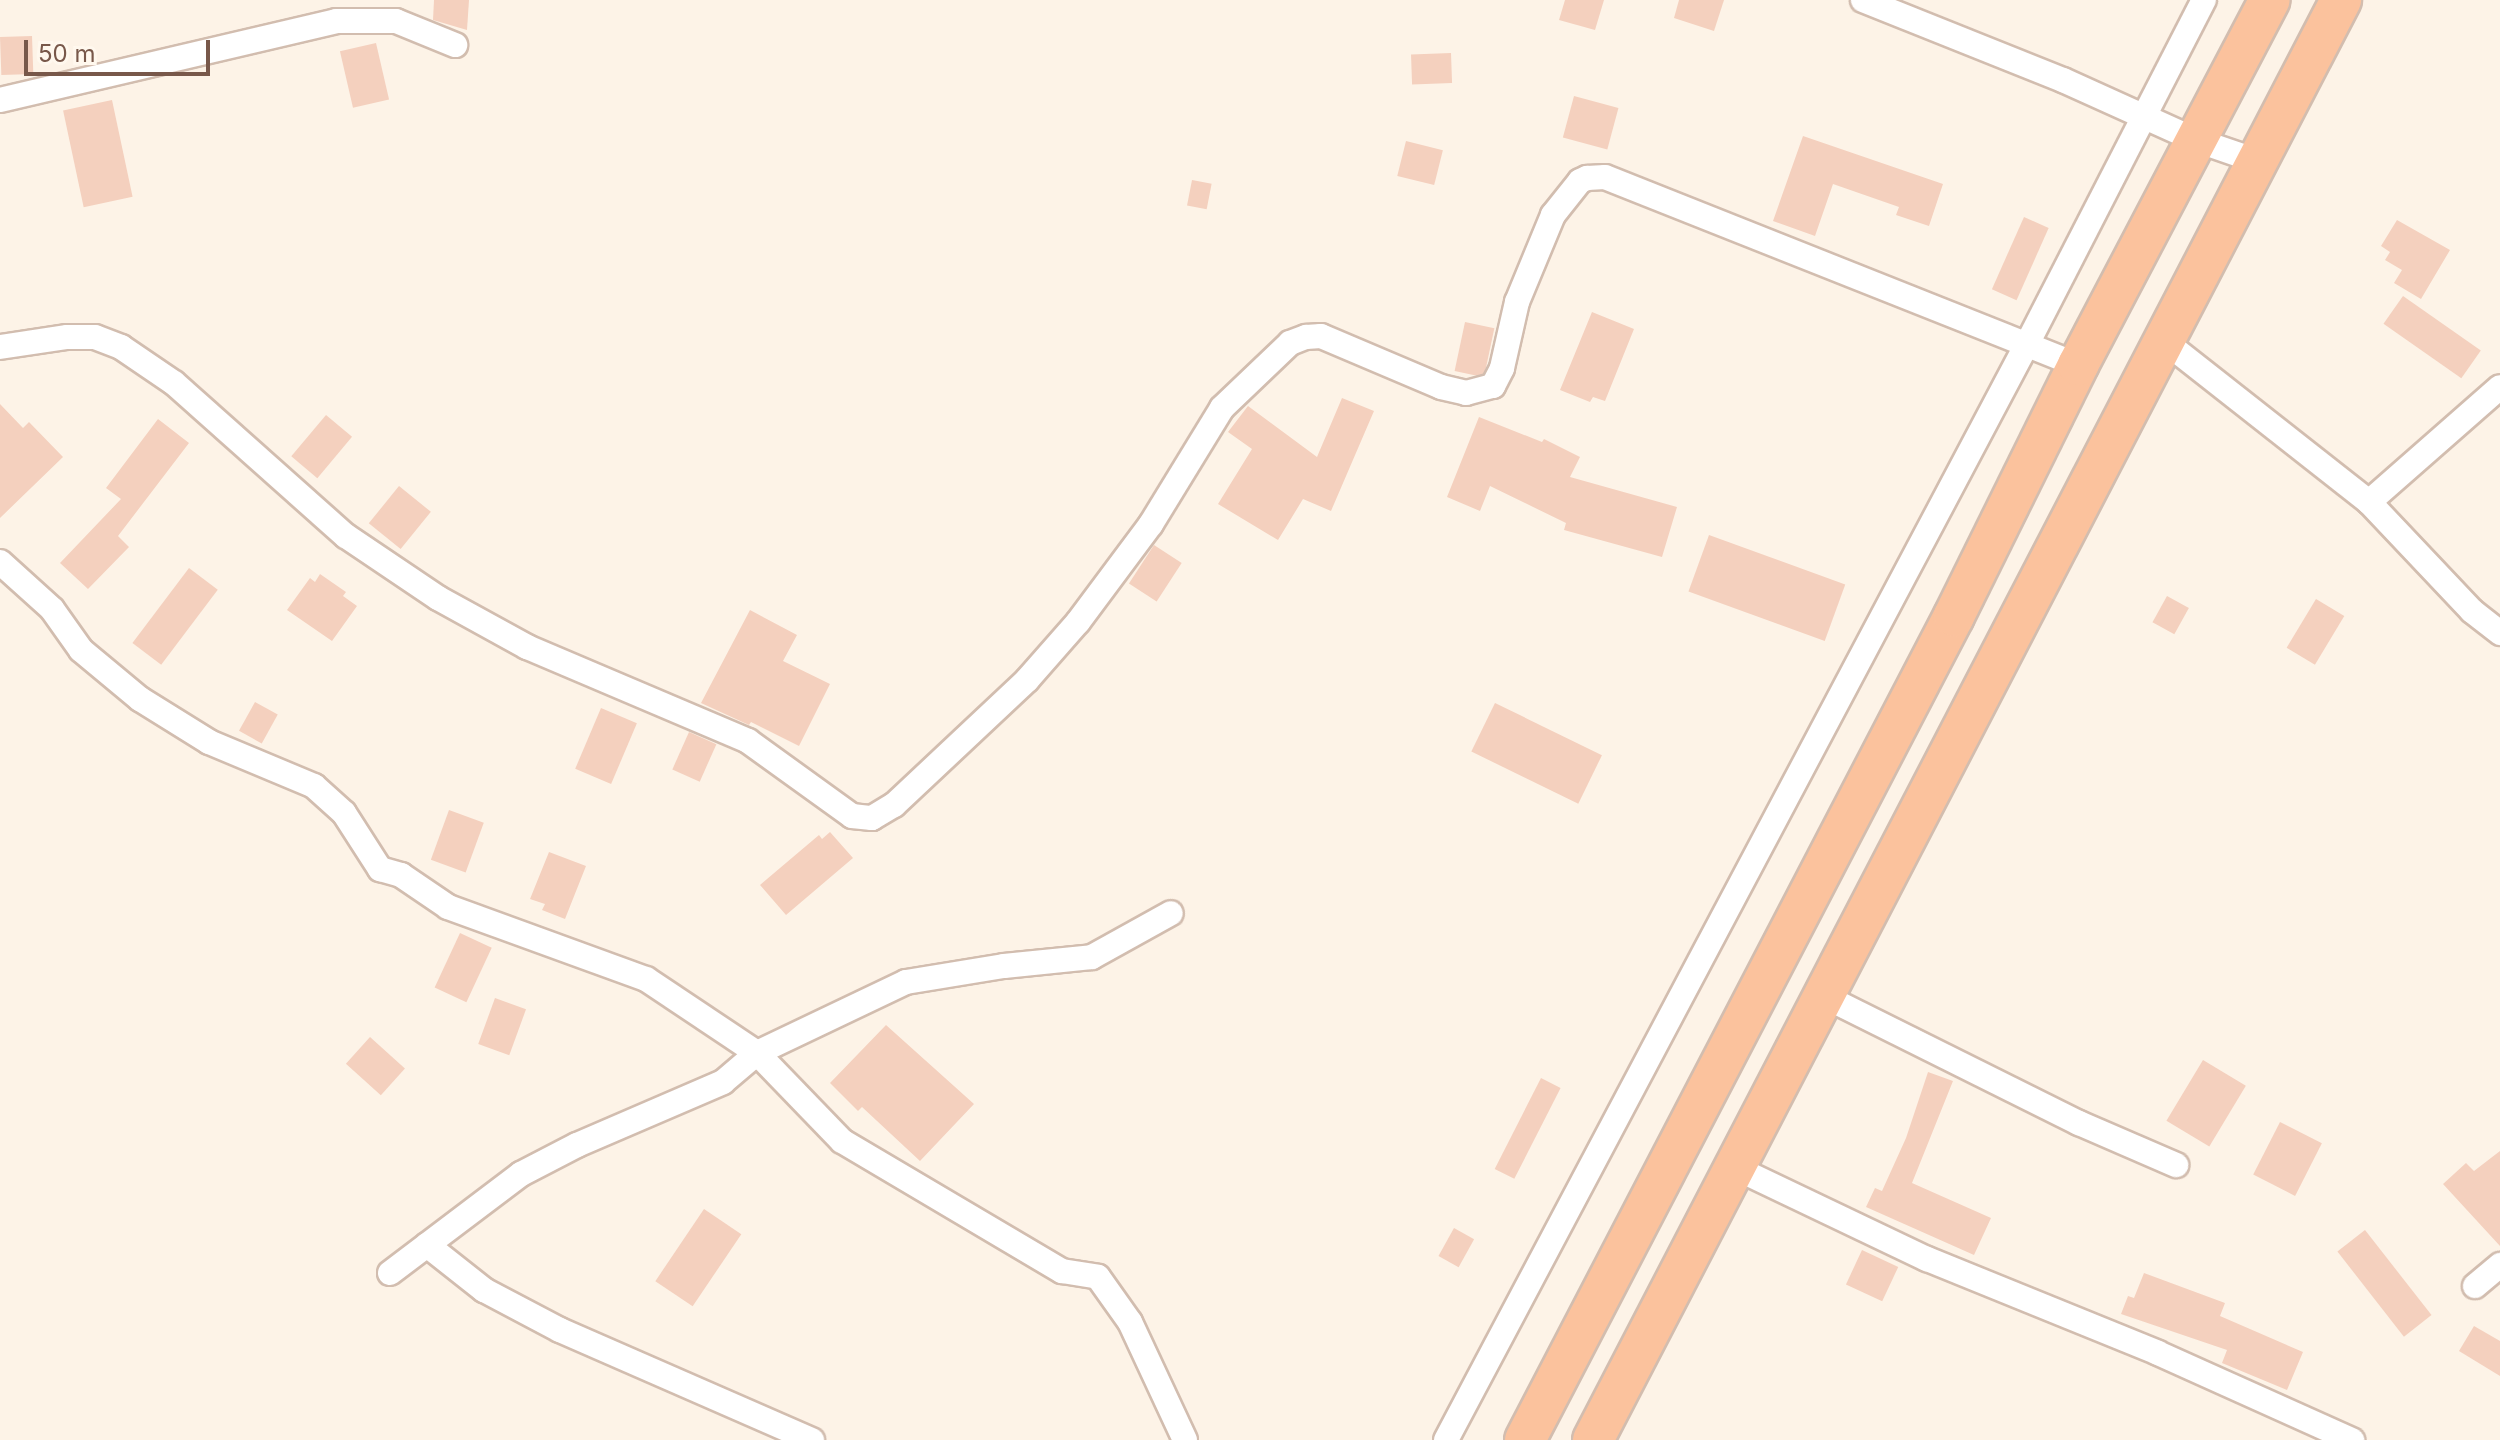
<!DOCTYPE html>
<style>
body{margin:0}
#map{position:relative;width:2500px;height:1440px;overflow:hidden;background:#fdf3e7;font-family:Inter,sans-serif}
div>[style]{position:absolute}
.building>*{inset:0;background:#f4d0be;transform-origin:0 0}
.roads{filter:drop-shadow(2px 0 #d2bdaf) drop-shadow(-2px 0 #d2bdaf) drop-shadow(0 2px #d2bdaf) drop-shadow(0 -2px #d2bdaf)}
.minor>*{height:24px;margin:-12px;padding:0 12px;transform-origin:12px;border-radius:12px;background:#fff}
.trunk>*{height:40px;margin:-20px;padding:0 20px;transform-origin:20px;border-radius:20px;background:#fbc29d}
span{translate:-50% -50%;white-space:nowrap;text-align:center;line-height:1.15;-webkit-text-stroke:7px #fff8ee;paint-order:stroke}
.scale{position:absolute;left:24px;top:40px;width:186px;height:36px;box-sizing:border-box;border:4px solid #78584a;border-top:0;padding-left:10px;font-size:24px;line-height:28px;white-space:nowrap;color:#78584a;-webkit-text-stroke:6px #fff8ee;paint-order:stroke}
</style>
<div id="map">
<div class="building">
<i style="clip-path:polygon(434px 0,469px 0,467px 30px,433px 20px)"></i>
<i style="clip-path:polygon(1565px 0,1604px 0,1595px 30px,1559px 20px)"></i>
<i style="clip-path:polygon(1679px 0,1724px 0,1714px 31px,1674px 18px)"></i>
<i style="left:32px;top:36px;width:38px;height:32px;rotate:88deg"></i>
<i style="left:376px;top:43px;width:58px;height:37px;rotate:77deg"></i>
<i style="left:1451px;top:53px;width:30px;height:40px;rotate:88deg"></i>
<i style="left:1574px;top:96px;width:46px;height:43px;rotate:15deg"></i>
<i style="left:112px;top:100px;width:99px;height:50px;rotate:78deg"></i>
<i style="clip-path:polygon(1803px 136px,1943px 184px,1929px 226px,1896px 215px,1899px 207px,1833px 184px,1815px 236px,1773px 221px)"></i>
<i style="left:1406px;top:141px;width:38px;height:36px;rotate:14deg"></i>
<i style="left:1192px;top:180px;width:20px;height:26px;rotate:11deg"></i>
<i style="left:2024px;top:217px;width:27px;height:79px;rotate:24deg"></i>
<i style="clip-path:polygon(2397px 220px,2450px 250px,2421px 299px,2394px 283px,2402px 270px,2385px 260px,2390px 252px,2381px 246px)"></i>
<i style="left:2403px;top:296px;width:95px;height:34px;rotate:35deg"></i>
<i style="clip-path:polygon(1592px 312px,1634px 329px,1605px 401px,1593px 397px,1590px 402px,1560px 390px)"></i>
<i style="left:1465px;top:322px;width:30px;height:50px;rotate:12deg"></i>
<i style="clip-path:polygon(1342px 398px,1374px 411px,1331px 511px,1303px 499px,1278px 540px,1218px 504px,1252px 449px,1228px 432px,1248px 406px,1317px 457px)"></i>
<i style="clip-path:polygon(0 404px,23px 428px,29px 422px,63px 457px,0 518px)"></i>
<i style="left:326px;top:415px;width:34px;height:54px;rotate:40deg"></i>
<i style="clip-path:polygon(1479px 417px,1542px 442px,1544px 439px,1580px 457px,1570px 477px,1677px 507px,1662px 557px,1564px 530px,1566px 523px,1490px 486px,1480px 511px,1447px 497px)"></i>
<i style="clip-path:polygon(158px 419px,189px 443px,118px 536px,129px 547px,88px 589px,60px 563px,121px 499px,106px 488px)"></i>
<i style="left:399px;top:486px;width:41px;height:48px;rotate:39deg"></i>
<i style="left:1709px;top:535px;width:145px;height:60px;rotate:20deg"></i>
<i style="left:1154px;top:545px;width:33px;height:46px;rotate:33deg"></i>
<i style="left:189px;top:568px;width:36px;height:94px;rotate:37deg"></i>
<i style="clip-path:polygon(320px 574px,346px 592px,343px 596px,357px 606px,332px 641px,287px 610px,310px 578px,315px 582px)"></i>
<i style="left:2167px;top:596px;width:25px;height:30px;rotate:29deg"></i>
<i style="left:2316px;top:599px;width:33px;height:57px;rotate:31deg"></i>
<i style="clip-path:polygon(750px 610px,797px 635px,783px 661px,830px 684px,799px 746px,751px 722px,749px 725px,701px 703px)"></i>
<i style="left:255px;top:702px;width:26px;height:33px;rotate:29deg"></i>
<i style="left:1495px;top:703px;width:119px;height:54px;rotate:26deg"></i>
<i style="left:601px;top:708px;width:39px;height:66px;rotate:23deg"></i>
<i style="left:689px;top:732px;width:30px;height:41px;rotate:24deg"></i>
<i style="left:449px;top:810px;width:37px;height:53px;rotate:20deg"></i>
<i style="clip-path:polygon(830px 832px,853px 858px,786px 915px,760px 885px,819px 835px,822px 839px)"></i>
<i style="clip-path:polygon(549px 852px,586px 866px,565px 919px,542px 910px,545px 904px,530px 899px)"></i>
<i style="left:460px;top:933px;width:35px;height:60px;rotate:25deg"></i>
<i style="left:495px;top:998px;width:33px;height:49px;rotate:20deg"></i>
<i style="clip-path:polygon(886px 1025px,974px 1104px,920px 1161px,862px 1107px,858px 1111px,830px 1083px)"></i>
<i style="left:370px;top:1037px;width:47px;height:36px;rotate:42deg"></i>
<i style="left:2203px;top:1060px;width:50px;height:71px;rotate:31deg"></i>
<i style="clip-path:polygon(1928px 1072px,1953px 1081px,1912px 1183px,1991px 1218px,1974px 1255px,1866px 1207px,1875px 1188px,1882px 1191px,1906px 1138px)"></i>
<i style="left:1541px;top:1078px;width:22px;height:102px;rotate:27deg"></i>
<i style="left:2280px;top:1122px;width:47px;height:59px;rotate:27deg"></i>
<i style="clip-path:polygon(2500px 1151px,2500px 1246px,2443px 1184px,2466px 1163px,2474px 1171px)"></i>
<i style="left:704px;top:1209px;width:45px;height:87px;rotate:34deg"></i>
<i style="left:1454px;top:1228px;width:23px;height:32px;rotate:29deg"></i>
<i style="left:2365px;top:1230px;width:108px;height:35px;rotate:52deg"></i>
<i style="left:1862px;top:1250px;width:40px;height:38px;rotate:25deg"></i>
<i style="clip-path:polygon(2144px 1273px,2225px 1303px,2220px 1316px,2303px 1352px,2287px 1390px,2222px 1363px,2227px 1350px,2121px 1314px,2128px 1296px,2134px 1298px)"></i>
<i style="clip-path:polygon(2474px 1326px,2500px 1341px,2500px 1376px,2459px 1351px)"></i>
</div>
<div class="roads">
<div class="minor">
<i style="left:1863px;top:0;width:215px;rotate:21.8deg"></i>
<i style="left:2063px;top:80px;width:146px;rotate:24.3deg"></i>
<i style="left:2196px;top:140px;width:65px;rotate:19deg"></i>
<i style="left:0;top:100px;width:345px;rotate:-13.2deg"></i>
<i style="left:336px;top:21px;width:60px"></i>
<i style="left:396px;top:21px;width:64px;rotate:22.1deg"></i>
<i style="left:2163px;top:340px;width:262px;rotate:38.2deg"></i>
<i style="left:2369px;top:502px;width:150px;rotate:46.6deg"></i>
<i style="left:2472px;top:611px;width:36px;rotate:38deg"></i>
<i style="left:0;top:347px;width:68px;rotate:-8.5deg"></i>
<i style="left:67px;top:337px;width:28px"></i>
<i style="left:95px;top:337px;width:28px;rotate:21deg"></i>
<i style="left:121px;top:347px;width:64px;rotate:34.2deg"></i>
<i style="left:174px;top:383px;width:230px;rotate:41.7deg"></i>
<i style="left:346px;top:536px;width:111px;rotate:34deg"></i>
<i style="left:438px;top:598px;width:102px;rotate:28.8deg"></i>
<i style="left:527px;top:647px;width:240px;rotate:23deg"></i>
<i style="left:748px;top:741px;width:128px;rotate:35.8deg"></i>
<i style="left:852px;top:816px;width:20px;rotate:6deg"></i>
<i style="left:872px;top:818px;width:26px;rotate:-31deg"></i>
<i style="left:894px;top:805px;width:183px;rotate:-43.2deg"></i>
<i style="left:1027px;top:680px;width:77px;rotate:-48.7deg"></i>
<i style="left:1078px;top:622px;width:122px;rotate:-53.3deg"></i>
<i style="left:1151px;top:524px;width:136px;rotate:-58.5deg"></i>
<i style="left:1222px;top:408px;width:94px;rotate:-43.7deg"></i>
<i style="left:1290px;top:343px;width:17px;rotate:-21deg"></i>
<i style="left:1306px;top:337px;width:15px;rotate:-4deg"></i>
<i style="left:1321px;top:336px;width:130px;rotate:23deg"></i>
<i style="left:1441px;top:387px;width:26px;rotate:13deg"></i>
<i style="left:1466px;top:393px;width:28px;rotate:-15deg"></i>
<i style="left:1493px;top:386px;width:20px;rotate:-63deg"></i>
<i style="left:1502px;top:368px;width:68px;rotate:-77.2deg"></i>
<i style="left:1517px;top:302px;width:94px;rotate:-67.5deg"></i>
<i style="left:1553px;top:215px;width:43px;rotate:-51.5deg"></i>
<i style="left:1580px;top:181px;width:8px;rotate:-23deg"></i>
<i style="left:1587px;top:178px;width:18px;rotate:-3deg"></i>
<i style="left:1605px;top:177px;width:509px;rotate:21.68deg"></i>
<i style="left:2369px;top:502px;width:174px;rotate:-41.3deg"></i>
<i style="left:0;top:562px;width:70px;rotate:42.1deg"></i>
<i style="left:52px;top:609px;width:50px;rotate:54.7deg"></i>
<i style="left:81px;top:650px;width:77px;rotate:39.7deg"></i>
<i style="left:140px;top:699px;width:81px;rotate:31.9deg"></i>
<i style="left:209px;top:742px;width:114px;rotate:22.7deg"></i>
<i style="left:314px;top:786px;width:40px;rotate:42deg"></i>
<i style="left:344px;top:813px;width:67px;rotate:57.3deg"></i>
<i style="left:380px;top:869px;width:22px;rotate:16deg"></i>
<i style="left:401px;top:875px;width:57px;rotate:34.2deg"></i>
<i style="left:448px;top:907px;width:211px;rotate:20deg"></i>
<i style="left:646px;top:979px;width:133px;rotate:33.7deg"></i>
<i style="left:757px;top:1053px;width:122px;rotate:46deg"></i>
<i style="left:842px;top:1141px;width:256px;rotate:30.6deg"></i>
<i style="left:1062px;top:1271px;width:36px;rotate:9deg"></i>
<i style="left:1098px;top:1277px;width:55px;rotate:54.6deg"></i>
<i style="left:1130px;top:1322px;width:130px;rotate:65deg"></i>
<i style="left:1824px;top:996px;width:285px;rotate:26.5deg"></i>
<i style="left:2079px;top:1123px;width:106px;rotate:23.4deg"></i>
<i style="left:1734px;top:1167px;width:214px;rotate:25.5deg"></i>
<i style="left:1927px;top:1259px;width:249px;rotate:22.1deg"></i>
<i style="left:2158px;top:1353px;width:213px;rotate:24.2deg"></i>
<i style="left:427px;top:1245px;width:73px;rotate:38.3deg"></i>
<i style="left:484px;top:1290px;width:86px;rotate:27.8deg"></i>
<i style="left:560px;top:1330px;width:275px;rotate:23.6deg"></i>
<i style="left:390px;top:1273px;width:164px;rotate:-37.1deg"></i>
<i style="left:521px;top:1174px;width:63px;rotate:-27.4deg"></i>
<i style="left:577px;top:1145px;width:159px;rotate:-23.3deg"></i>
<i style="left:723px;top:1082px;width:45px;rotate:-40.5deg"></i>
<i style="left:757px;top:1053px;width:165px;rotate:-25.5deg"></i>
<i style="left:906px;top:982px;width:99px;rotate:-9.3deg"></i>
<i style="left:1004px;top:966px;width:88px;rotate:-5.8deg"></i>
<i style="left:1092px;top:957px;width:90px;rotate:-29.1deg"></i>
<i style="left:2475px;top:1286px;width:33px;rotate:-40deg"></i>
<i style="left:1446px;top:1440px;width:1238px;rotate:-62.07deg"></i>
<i style="left:2026px;top:346px;width:389px;rotate:-62.8deg"></i>
</div>
<div class="trunk">
<i style="left:1525px;top:1440px;width:929px;rotate:-62.5deg"></i>
<i style="left:1954px;top:616px;width:280px;rotate:-63.7deg"></i>
<i style="left:2078px;top:365px;width:412px;rotate:-62.3deg"></i>
<i style="left:1593px;top:1440px;width:1623px;rotate:-62.55deg"></i>
</div>
</div>
<div class="scale">50 m</div>
</div>
